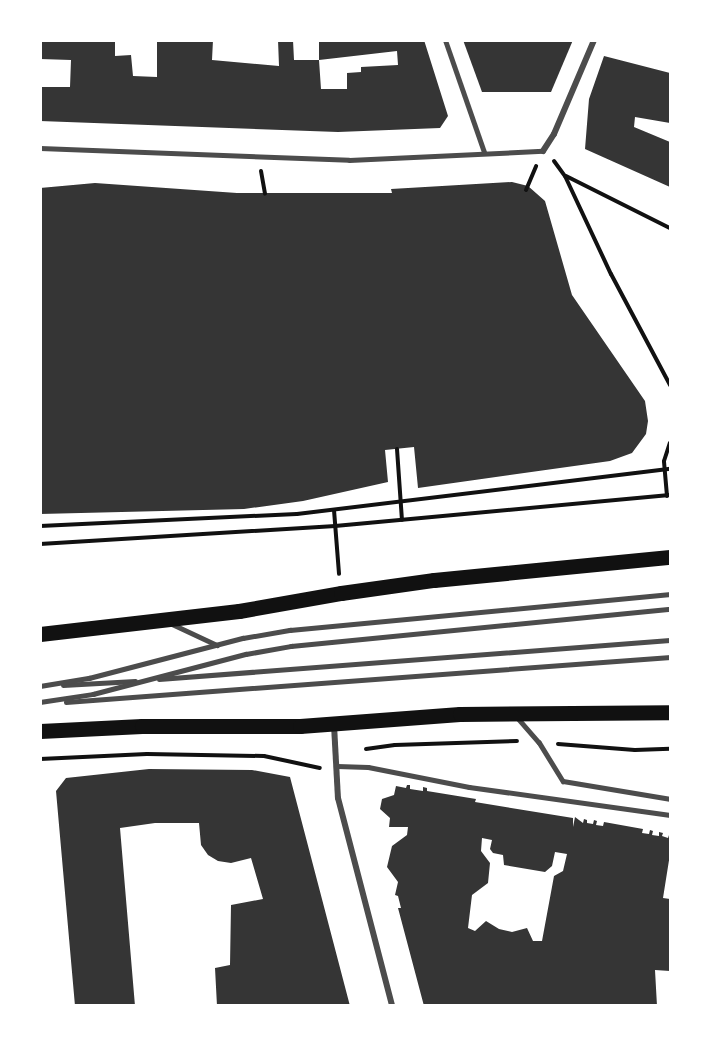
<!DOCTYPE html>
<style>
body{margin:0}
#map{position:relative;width:711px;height:1046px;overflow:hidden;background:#fff;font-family:Figtree,sans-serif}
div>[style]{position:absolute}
.building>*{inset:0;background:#353535}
.path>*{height:4px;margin:-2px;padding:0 2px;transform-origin:2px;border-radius:2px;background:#111}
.service>*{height:4.5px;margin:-2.25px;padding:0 2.25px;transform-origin:2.25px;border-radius:2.25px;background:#4c4c4c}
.pedestrian>*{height:5px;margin:-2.5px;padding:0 2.5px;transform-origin:2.5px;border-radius:2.5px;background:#4c4c4c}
.minor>*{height:6px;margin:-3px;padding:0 3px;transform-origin:3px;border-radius:3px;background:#4c4c4c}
.primary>*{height:15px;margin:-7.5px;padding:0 7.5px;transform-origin:7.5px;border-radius:7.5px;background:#111}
span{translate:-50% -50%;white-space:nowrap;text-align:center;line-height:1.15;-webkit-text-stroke:6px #fff;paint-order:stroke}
.frame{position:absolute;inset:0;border:42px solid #fff;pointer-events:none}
</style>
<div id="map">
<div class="building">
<i style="clip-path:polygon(40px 40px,115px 40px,115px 56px,131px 55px,133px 76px,157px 77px,157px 40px,213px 40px,212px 60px,279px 66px,278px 40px,293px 40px,294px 60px,319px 60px,321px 89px,347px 89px,347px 73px,361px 72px,361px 67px,398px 65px,397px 51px,319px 60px,319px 40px,424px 40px,448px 116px,440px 128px,338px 132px,40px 121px,40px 87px,70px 87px,71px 60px,40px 59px)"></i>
<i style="clip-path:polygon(463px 40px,573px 40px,551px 92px,482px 92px)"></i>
<i style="clip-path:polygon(604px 56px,670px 73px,670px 123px,635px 117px,634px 127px,670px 142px,670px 187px,585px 149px,589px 99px)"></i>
<i style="clip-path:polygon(512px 182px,528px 186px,545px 201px,572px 295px,645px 401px,648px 421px,646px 434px,632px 453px,610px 461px,418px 488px,414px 447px,385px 450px,388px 482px,303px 501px,244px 509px,40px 514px,40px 188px,95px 183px,237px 193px,392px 193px,391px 189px)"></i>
<i style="clip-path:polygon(149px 769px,252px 770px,290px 777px,350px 1006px,217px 1006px,215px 968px,230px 965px,231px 905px,263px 899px,251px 858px,231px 863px,218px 861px,208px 855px,201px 845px,199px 823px,155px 823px,120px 828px,135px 1006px,75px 1006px,56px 791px,66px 778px)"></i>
<i style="clip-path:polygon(evenodd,407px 785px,410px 785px,410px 789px,423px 791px,423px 787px,427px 788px,427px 791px,476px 799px,475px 802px,573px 818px,573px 827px,575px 817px,583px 823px,584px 819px,587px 820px,587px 823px,593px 824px,594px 820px,597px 821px,596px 825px,603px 826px,604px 822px,643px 829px,642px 833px,649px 834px,650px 830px,653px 831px,652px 835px,659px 836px,659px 832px,663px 833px,662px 836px,668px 838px,670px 832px,670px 854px,663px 898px,670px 899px,670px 971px,655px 970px,657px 1006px,424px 1006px,398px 908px,401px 908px,398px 896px,395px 895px,398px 882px,387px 867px,392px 846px,407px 835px,408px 827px,389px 827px,390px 818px,380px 809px,382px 799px,394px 795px,396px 786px,406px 788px,407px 785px,482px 838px,492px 840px,490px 849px,493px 853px,503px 855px,504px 865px,545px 872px,552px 866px,555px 852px,567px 854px,563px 871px,554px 876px,542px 941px,533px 941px,527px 928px,512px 932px,499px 929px,486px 921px,475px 931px,468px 928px,472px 895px,488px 883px,490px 863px,481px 851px,482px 838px)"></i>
</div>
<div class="path">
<i style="left:554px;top:161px;width:19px;rotate:54deg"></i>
<i style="left:565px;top:176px;width:108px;rotate:64.9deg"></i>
<i style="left:611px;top:274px;width:126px;rotate:62deg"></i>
<i style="left:261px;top:171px;width:23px;rotate:80deg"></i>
<i style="left:566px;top:176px;width:116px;rotate:26.6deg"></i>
<i style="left:526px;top:190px;width:26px;rotate:-67deg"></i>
<i style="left:397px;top:449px;width:71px;rotate:86deg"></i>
<i style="left:667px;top:496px;width:35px;rotate:-95deg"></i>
<i style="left:664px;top:461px;width:19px;rotate:-72deg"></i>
<i style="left:334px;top:510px;width:64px;rotate:85.5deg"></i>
<i style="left:40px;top:526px;width:257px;rotate:-2.7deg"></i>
<i style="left:297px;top:514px;width:376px;rotate:-6.9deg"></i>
<i style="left:40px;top:544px;width:296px;rotate:-3.5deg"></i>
<i style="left:335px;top:526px;width:336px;rotate:-5.3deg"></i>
<i style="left:558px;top:744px;width:77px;rotate:4.5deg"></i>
<i style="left:635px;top:750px;width:35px;rotate:-2deg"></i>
<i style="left:366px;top:749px;width:29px;rotate:-8deg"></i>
<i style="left:395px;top:745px;width:122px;rotate:-1.9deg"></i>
<i style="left:40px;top:759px;width:107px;rotate:-2.7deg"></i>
<i style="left:147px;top:754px;width:117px;rotate:1deg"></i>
<i style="left:264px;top:756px;width:57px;rotate:12.1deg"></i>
</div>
<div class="service">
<i style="left:170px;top:623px;width:52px;rotate:25.1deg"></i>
<i style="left:159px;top:679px;width:512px;rotate:-4.36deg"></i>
<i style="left:63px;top:685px;width:72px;rotate:-3.2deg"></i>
<i style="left:40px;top:686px;width:50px;rotate:-9.3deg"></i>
<i style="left:89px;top:678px;width:159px;rotate:-14.6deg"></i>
<i style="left:243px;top:638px;width:48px;rotate:-9.7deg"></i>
<i style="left:290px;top:630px;width:382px;rotate:-5.4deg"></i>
<i style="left:40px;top:702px;width:54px;rotate:-8.6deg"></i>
<i style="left:93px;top:694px;width:158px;rotate:-14.7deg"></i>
<i style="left:246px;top:654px;width:46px;rotate:-10.1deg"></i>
<i style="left:291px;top:646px;width:381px;rotate:-5.6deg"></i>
<i style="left:66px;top:702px;width:606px;rotate:-4.26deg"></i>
<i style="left:516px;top:716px;width:35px;rotate:49deg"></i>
<i style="left:539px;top:742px;width:46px;rotate:58.4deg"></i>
<i style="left:563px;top:781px;width:109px;rotate:9.5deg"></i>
</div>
<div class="pedestrian">
<i style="left:445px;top:40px;width:119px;rotate:70.8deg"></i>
<i style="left:40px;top:148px;width:309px;rotate:2.2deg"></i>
<i style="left:349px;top:160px;width:194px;rotate:-2.7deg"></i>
<i style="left:337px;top:766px;width:31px;rotate:2deg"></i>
<i style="left:368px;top:767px;width:103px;rotate:11.2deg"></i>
<i style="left:469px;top:787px;width:203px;rotate:7.9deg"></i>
</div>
<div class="minor">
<i style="left:543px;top:151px;width:20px;rotate:-57deg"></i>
<i style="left:554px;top:134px;width:102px;rotate:-66.9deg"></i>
<i style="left:334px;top:725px;width:73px;rotate:86.9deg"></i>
<i style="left:338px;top:798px;width:215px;rotate:75.4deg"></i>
</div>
<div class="primary">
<i style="left:40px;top:634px;width:200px;rotate:-6.6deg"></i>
<i style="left:239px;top:611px;width:104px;rotate:-10deg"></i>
<i style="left:341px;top:593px;width:94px;rotate:-8deg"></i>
<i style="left:434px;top:580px;width:237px;rotate:-5.6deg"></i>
<i style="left:40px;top:731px;width:102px;rotate:-2.8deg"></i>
<i style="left:142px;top:726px;width:158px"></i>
<i style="left:300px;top:726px;width:160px;rotate:-4.3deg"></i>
<i style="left:460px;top:714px;width:210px;rotate:-0.5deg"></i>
</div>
<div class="frame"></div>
</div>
